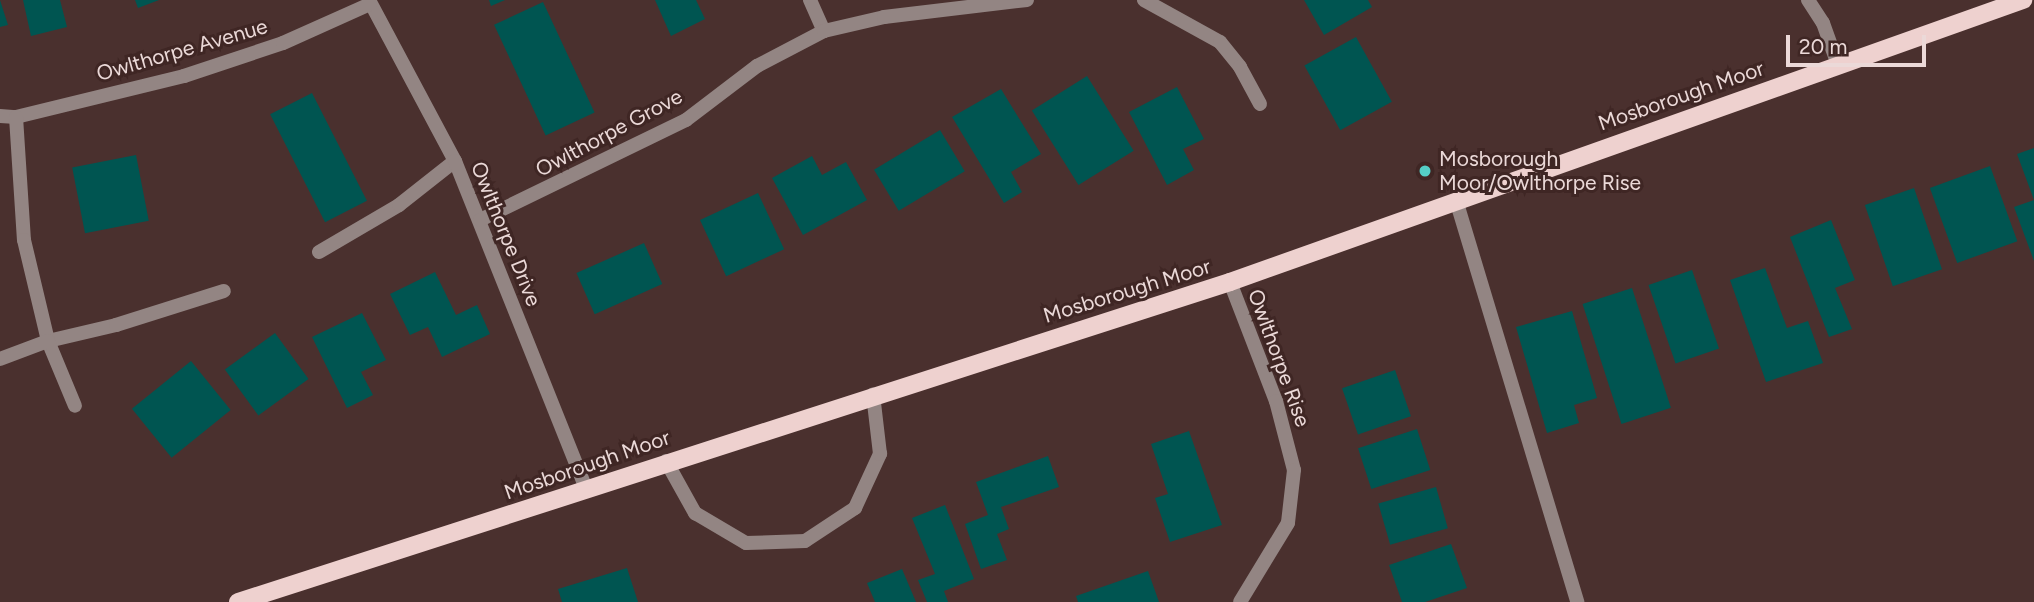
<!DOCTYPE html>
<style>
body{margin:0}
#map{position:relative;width:2034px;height:602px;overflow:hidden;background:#4a302e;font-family:Figtree,sans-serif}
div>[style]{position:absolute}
.building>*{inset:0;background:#005551;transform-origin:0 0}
.service>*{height:14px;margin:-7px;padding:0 7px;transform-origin:7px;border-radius:7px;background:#938583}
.minor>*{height:14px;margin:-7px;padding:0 7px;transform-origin:7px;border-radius:7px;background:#938583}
.primary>*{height:18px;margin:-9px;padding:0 9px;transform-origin:9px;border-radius:9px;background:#eed1cf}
.dots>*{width:19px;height:19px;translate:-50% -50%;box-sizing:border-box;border:4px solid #3f2624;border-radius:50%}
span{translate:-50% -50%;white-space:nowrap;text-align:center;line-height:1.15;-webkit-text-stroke:6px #3f2624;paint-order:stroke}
.street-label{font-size:21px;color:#ebd9d8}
.poi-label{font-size:21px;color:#ebd9d8}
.left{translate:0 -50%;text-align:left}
.scale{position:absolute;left:1786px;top:35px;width:140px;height:32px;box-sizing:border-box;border:4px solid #ebd9d8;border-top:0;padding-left:9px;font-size:21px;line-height:24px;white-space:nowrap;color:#ebd9d8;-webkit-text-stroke:5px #3f2624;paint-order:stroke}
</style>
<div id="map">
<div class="building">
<i style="clip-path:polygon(0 0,8px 25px,0 27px)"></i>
<i style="clip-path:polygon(23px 0,60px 0,67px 27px,31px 36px)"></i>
<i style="clip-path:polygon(135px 0,159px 0,138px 8px)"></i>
<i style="clip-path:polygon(489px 0,505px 0,491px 6px)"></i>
<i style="clip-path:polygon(655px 0,696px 0,705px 19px,671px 36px)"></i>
<i style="clip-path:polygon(1304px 0,1368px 0,1372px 7px,1324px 35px)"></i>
<i style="left:543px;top:2px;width:122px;height:54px;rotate:65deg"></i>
<i style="left:1356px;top:37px;width:74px;height:59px;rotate:61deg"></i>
<i style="left:1087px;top:76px;width:88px;height:65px;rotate:58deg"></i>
<i style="clip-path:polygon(1177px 87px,1204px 139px,1183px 149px,1194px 170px,1167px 185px,1129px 112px)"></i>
<i style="clip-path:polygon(1001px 89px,1041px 154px,1011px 172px,1022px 192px,1004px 203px,952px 117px)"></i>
<i style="left:312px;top:93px;width:121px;height:47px;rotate:63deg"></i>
<i style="left:940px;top:130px;width:48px;height:77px;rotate:59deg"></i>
<i style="clip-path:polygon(2034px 148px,2034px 261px,2014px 207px,2034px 200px,2017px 154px)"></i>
<i style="left:136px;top:155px;width:67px;height:65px;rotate:79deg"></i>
<i style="clip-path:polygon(812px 156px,822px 175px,846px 162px,867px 200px,803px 235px,772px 178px)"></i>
<i style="left:1990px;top:166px;width:80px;height:64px;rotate:70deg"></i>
<i style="left:1914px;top:188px;width:86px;height:52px;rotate:71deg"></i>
<i style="left:758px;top:193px;width:62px;height:64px;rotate:65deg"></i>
<i style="clip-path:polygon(1831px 220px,1855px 280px,1835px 288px,1852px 329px,1829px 337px,1790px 237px)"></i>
<i style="left:644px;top:243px;width:45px;height:74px;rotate:66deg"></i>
<i style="clip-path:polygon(1765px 268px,1787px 328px,1808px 321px,1823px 363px,1766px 382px,1730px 280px)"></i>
<i style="left:1692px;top:270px;width:83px;height:46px;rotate:71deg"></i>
<i style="clip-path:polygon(435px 272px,456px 315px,477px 305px,490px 334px,442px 357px,428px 327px,410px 335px,390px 294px)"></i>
<i style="left:1632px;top:288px;width:126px;height:52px;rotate:72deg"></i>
<i style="clip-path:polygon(1572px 311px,1597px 398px,1574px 405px,1579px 423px,1547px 433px,1516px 327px)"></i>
<i style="clip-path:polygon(362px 313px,386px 360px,361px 372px,373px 395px,347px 408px,312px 337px)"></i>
<i style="left:275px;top:333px;width:57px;height:62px;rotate:54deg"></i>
<i style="left:191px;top:361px;width:63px;height:76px;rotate:51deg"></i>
<i style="left:1395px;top:370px;width:49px;height:56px;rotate:71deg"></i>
<i style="left:1417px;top:429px;width:43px;height:62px;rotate:72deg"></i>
<i style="clip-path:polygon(1189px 431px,1222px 525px,1170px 542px,1155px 498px,1168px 494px,1151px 444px)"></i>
<i style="clip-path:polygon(1048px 456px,1059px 487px,1001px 507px,1009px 529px,997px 534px,1007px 560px,981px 569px,965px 524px,988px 515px,976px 482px)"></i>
<i style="left:1436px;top:487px;width:43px;height:60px;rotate:74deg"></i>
<i style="clip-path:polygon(945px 505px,974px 579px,944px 591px,948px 602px,927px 602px,918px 580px,935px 574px,912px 518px)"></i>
<i style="clip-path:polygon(1451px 544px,1467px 588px,1425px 602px,1402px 602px,1389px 565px)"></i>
<i style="clip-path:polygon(627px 568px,638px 602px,562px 602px,558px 589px)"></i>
<i style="clip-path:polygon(902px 569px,916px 602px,875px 602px,867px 583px)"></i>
<i style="clip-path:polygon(1148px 571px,1159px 602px,1078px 602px,1076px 596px)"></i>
</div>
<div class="service">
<i style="left:1808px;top:0;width:27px;rotate:57deg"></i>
<i style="left:1823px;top:23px;width:45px;rotate:70.3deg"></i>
<i style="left:1456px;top:200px;width:420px;rotate:73.2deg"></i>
<i style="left:319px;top:252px;width:93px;rotate:-30.4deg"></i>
<i style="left:399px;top:205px;width:71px;rotate:-38.2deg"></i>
<i style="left:48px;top:341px;width:70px;rotate:-13.2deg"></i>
<i style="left:116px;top:325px;width:113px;rotate:-17.5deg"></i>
<i style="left:666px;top:461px;width:60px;rotate:60.9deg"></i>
<i style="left:695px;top:513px;width:59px;rotate:30.5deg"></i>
<i style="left:746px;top:543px;width:59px;rotate:-1.9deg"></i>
<i style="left:805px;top:541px;width:60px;rotate:-33.4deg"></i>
<i style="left:855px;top:508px;width:60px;rotate:-65.2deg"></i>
<i style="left:880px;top:454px;width:60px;rotate:-96.7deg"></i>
</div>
<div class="minor">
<i style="left:369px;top:0;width:183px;rotate:61.9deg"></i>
<i style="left:455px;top:161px;width:355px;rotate:68.2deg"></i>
<i style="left:810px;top:0;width:34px;rotate:66deg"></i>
<i style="left:1144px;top:0;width:87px;rotate:28.9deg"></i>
<i style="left:1220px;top:42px;width:32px;rotate:51deg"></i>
<i style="left:1240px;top:67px;width:42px;rotate:61.6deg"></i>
<i style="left:0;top:116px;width:16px;rotate:4deg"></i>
<i style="left:16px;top:117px;width:173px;rotate:-13.7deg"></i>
<i style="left:184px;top:76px;width:104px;rotate:-18.4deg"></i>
<i style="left:283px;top:43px;width:95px;rotate:-24.1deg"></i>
<i style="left:16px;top:117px;width:123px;rotate:86.3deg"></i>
<i style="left:24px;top:240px;width:104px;rotate:76.6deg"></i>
<i style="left:48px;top:341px;width:70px;rotate:67.4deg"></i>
<i style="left:480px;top:220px;width:229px;rotate:-25.9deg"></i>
<i style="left:686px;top:120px;width:89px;rotate:-37.3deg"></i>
<i style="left:757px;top:66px;width:76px;rotate:-27.6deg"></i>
<i style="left:824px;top:31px;width:62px;rotate:-13.1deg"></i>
<i style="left:884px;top:17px;width:144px;rotate:-6.8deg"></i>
<i style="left:1230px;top:282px;width:128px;rotate:68.9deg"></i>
<i style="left:1276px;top:401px;width:71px;rotate:75.4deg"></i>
<i style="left:1294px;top:470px;width:53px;rotate:96.5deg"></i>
<i style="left:1288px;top:523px;width:92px;rotate:121.3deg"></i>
<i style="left:0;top:359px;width:51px;rotate:-20.6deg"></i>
</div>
<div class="primary">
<i style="left:238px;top:602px;width:1042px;rotate:-17.88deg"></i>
<i style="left:1230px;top:282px;width:842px;rotate:-19.58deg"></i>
</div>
<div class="dots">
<i style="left:1425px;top:171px;background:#55cec6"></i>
</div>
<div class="street-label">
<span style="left:182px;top:50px;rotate:-16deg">Owlthorpe Avenue</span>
<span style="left:1681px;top:96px;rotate:-19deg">Mosborough Moor</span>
<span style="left:609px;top:133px;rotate:-28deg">Owlthorpe Grove</span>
<span style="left:506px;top:234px;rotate:68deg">Owlthorpe Drive</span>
<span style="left:1127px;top:291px;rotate:-17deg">Mosborough Moor</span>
<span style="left:1279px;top:358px;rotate:70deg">Owlthorpe Rise</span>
<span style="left:587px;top:465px;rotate:-19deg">Mosborough Moor</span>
</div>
<div class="poi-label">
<span class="left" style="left:1439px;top:171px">Mosborough<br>Moor/Owlthorpe Rise</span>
</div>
<div class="scale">20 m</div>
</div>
